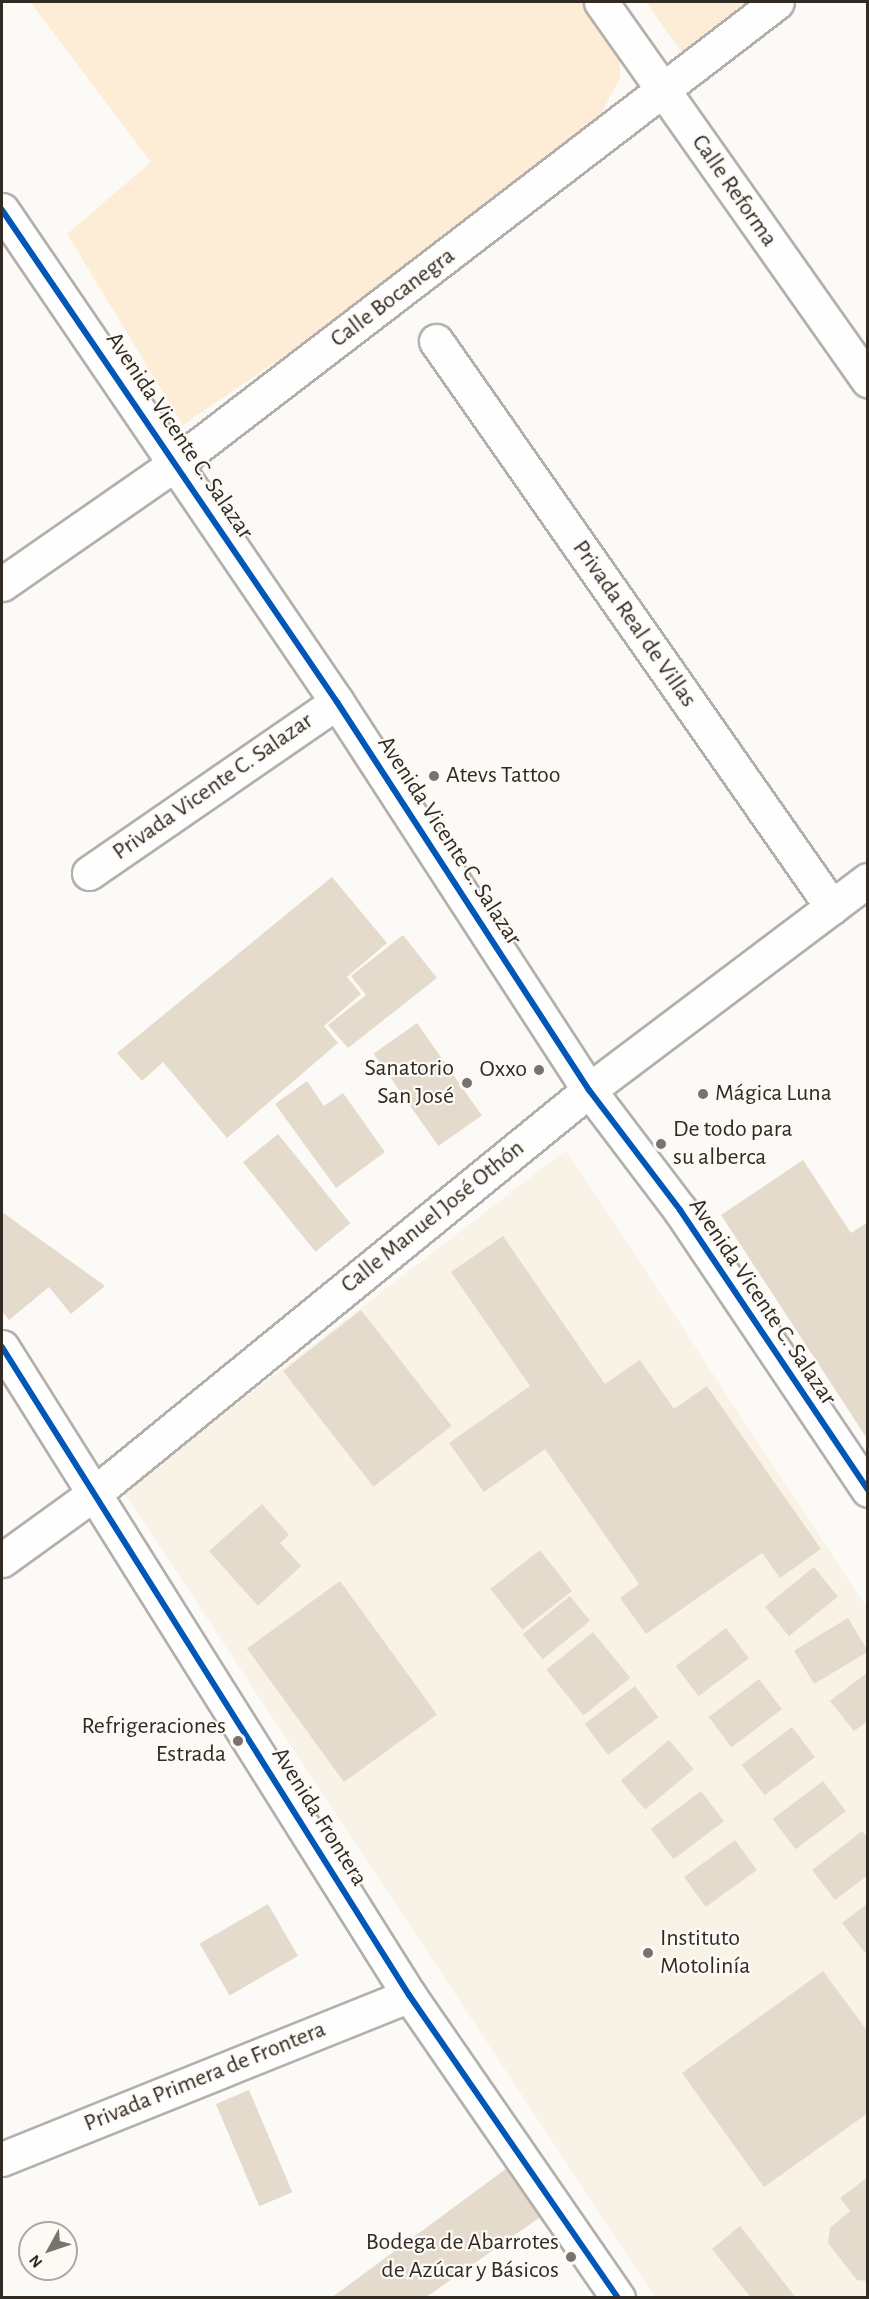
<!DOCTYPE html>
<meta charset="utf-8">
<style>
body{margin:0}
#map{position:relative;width:869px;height:2299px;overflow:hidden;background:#fcfaf7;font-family:"Alegreya Sans",sans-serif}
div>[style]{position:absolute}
.built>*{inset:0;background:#f9f2e7}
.green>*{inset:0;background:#fdedd7}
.building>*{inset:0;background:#e5dbcc;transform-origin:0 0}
.roads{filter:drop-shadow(2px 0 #b3b0ab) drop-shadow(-2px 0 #b3b0ab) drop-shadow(0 2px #b3b0ab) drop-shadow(0 -2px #b3b0ab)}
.minor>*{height:33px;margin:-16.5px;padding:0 16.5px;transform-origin:16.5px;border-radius:16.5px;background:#fffefe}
.tertiary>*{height:33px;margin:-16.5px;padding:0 16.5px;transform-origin:16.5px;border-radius:16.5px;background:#fffefe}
.cycleway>*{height:6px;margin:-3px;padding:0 3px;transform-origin:3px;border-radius:3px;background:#0057b8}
.dots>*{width:16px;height:16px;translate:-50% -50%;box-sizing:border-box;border:3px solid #fdfaf6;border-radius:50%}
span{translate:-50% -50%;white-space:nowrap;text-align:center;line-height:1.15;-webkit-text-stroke:4.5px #fdfaf6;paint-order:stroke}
.street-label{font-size:24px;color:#312b23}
.poi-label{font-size:24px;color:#312b23}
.left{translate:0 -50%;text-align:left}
.right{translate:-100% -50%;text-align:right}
.frame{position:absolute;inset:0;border:3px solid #312b23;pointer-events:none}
.north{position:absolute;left:18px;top:2221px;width:60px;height:60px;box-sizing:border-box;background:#fdfaf6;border:2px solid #aba7a2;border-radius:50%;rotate:230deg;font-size:16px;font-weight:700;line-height:24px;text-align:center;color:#312b23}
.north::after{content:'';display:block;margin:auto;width:21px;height:27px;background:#78736d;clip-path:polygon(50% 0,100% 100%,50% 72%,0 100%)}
</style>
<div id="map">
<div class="built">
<i style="clip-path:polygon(566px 1150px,867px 1608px,867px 2297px,655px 2297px,123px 1491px)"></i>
</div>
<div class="green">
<i style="clip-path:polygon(30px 2px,591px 2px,620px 42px,620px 78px,600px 116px,455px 240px,183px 425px,67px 234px,151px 162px)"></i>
<i style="clip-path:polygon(646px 2px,746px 2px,681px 52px)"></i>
</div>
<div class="building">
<i style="clip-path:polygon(332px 877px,387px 943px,347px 977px,361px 994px,324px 1026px,338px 1043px,227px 1138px,163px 1062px,142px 1081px,117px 1053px)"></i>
<i style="clip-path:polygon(403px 935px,437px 978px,348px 1048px,328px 1025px,366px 995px,351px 976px)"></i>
<i style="left:417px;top:1023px;width:113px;height:53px;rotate:55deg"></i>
<i style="clip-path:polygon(307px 1081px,324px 1106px,343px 1093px,385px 1152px,336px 1188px,275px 1104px)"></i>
<i style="left:278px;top:1134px;width:115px;height:45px;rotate:51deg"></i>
<i style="clip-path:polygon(803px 1160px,851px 1233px,868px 1222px,868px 1440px,721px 1215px)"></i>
<i style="clip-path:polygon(2px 1212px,105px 1286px,71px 1314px,49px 1287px,9px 1320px,2px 1311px)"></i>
<i style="clip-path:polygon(503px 1236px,605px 1384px,640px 1360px,674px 1409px,707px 1386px,821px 1549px,780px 1578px,762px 1553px,646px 1634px,620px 1598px,639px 1584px,545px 1449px,484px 1492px,449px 1443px,530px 1386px,451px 1272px)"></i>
<i style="left:361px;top:1310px;width:147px;height:99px;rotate:52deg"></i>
<i style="clip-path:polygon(262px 1504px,289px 1535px,280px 1543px,301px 1566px,258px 1606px,209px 1551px)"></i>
<i style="left:540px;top:1550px;width:52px;height:63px;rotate:52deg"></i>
<i style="left:814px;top:1567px;width:38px;height:63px;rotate:51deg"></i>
<i style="left:340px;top:1581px;width:165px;height:115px;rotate:54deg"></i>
<i style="left:570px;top:1596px;width:32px;height:61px;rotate:51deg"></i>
<i style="left:848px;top:1618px;width:39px;height:63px;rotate:59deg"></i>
<i style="left:726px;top:1628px;width:38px;height:63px;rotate:53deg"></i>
<i style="left:593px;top:1632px;width:59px;height:60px;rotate:51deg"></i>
<i style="clip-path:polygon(868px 1672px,868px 1721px,854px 1731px,830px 1701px)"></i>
<i style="left:759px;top:1679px;width:38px;height:63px;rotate:53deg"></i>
<i style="left:635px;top:1686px;width:39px;height:63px;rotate:53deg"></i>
<i style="left:792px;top:1727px;width:38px;height:63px;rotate:53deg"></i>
<i style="left:669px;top:1740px;width:38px;height:63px;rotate:50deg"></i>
<i style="left:823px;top:1781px;width:38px;height:63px;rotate:53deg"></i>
<i style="left:701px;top:1791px;width:38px;height:63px;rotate:53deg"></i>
<i style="clip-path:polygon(862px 1831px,868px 1838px,868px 1875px,835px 1900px,812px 1870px)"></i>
<i style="left:735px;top:1840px;width:37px;height:63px;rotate:54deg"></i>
<i style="clip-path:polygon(868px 1903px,868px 1951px,865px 1953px,842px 1923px)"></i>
<i style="left:268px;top:1904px;width:60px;height:79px;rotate:60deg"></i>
<i style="clip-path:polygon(823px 1971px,868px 2032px,868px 2113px,764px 2187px,682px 2073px)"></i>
<i style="left:249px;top:2090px;width:111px;height:36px;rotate:67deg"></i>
<i style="clip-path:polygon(507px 2168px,542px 2216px,425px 2298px,331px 2298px)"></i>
<i style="clip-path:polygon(868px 2177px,868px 2281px,857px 2280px,828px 2243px,830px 2228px,850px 2211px,840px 2198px)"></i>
<i style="clip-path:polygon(740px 2226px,796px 2298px,751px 2298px,712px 2249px)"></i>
</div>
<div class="roads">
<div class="minor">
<i style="left:601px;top:2px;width:463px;rotate:54.8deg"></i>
<i style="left:436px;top:341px;width:691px;rotate:55.02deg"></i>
<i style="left:2px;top:584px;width:212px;rotate:-34.8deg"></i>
<i style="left:176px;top:463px;width:757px;rotate:-37.49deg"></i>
<i style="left:89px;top:873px;width:301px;rotate:-34.6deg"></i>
<i style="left:2px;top:1560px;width:116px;rotate:-35.9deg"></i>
<i style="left:96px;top:1492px;width:636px;rotate:-39.19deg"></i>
<i style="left:589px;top:1090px;width:349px;rotate:-37deg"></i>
<i style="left:2px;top:2159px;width:439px;rotate:-21.9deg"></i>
</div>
<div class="tertiary">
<i style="left:2px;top:210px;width:595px;rotate:55.75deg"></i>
<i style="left:337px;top:702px;width:463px;rotate:57deg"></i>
<i style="left:589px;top:1090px;width:151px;rotate:52.8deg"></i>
<i style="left:680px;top:1210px;width:337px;rotate:56.1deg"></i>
<i style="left:2px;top:1347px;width:765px;rotate:57.87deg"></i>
<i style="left:409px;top:1995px;width:368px;rotate:55.4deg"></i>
</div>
</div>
<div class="cycleway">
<i style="left:2px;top:210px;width:595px;rotate:55.75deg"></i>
<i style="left:337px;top:702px;width:463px;rotate:57deg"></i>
<i style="left:589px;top:1090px;width:151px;rotate:52.8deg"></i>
<i style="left:680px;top:1210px;width:337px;rotate:56.1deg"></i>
<i style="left:2px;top:1347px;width:765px;rotate:57.87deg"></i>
<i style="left:409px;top:1995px;width:368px;rotate:55.4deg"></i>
</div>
<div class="dots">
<i style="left:434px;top:776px;background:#78736d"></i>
<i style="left:539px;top:1070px;background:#78736d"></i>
<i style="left:467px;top:1083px;background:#78736d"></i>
<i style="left:703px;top:1094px;background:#78736d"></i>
<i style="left:661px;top:1144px;background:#78736d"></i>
<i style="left:238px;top:1741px;background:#78736d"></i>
<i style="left:648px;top:1953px;background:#78736d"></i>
<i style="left:571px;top:2257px;background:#78736d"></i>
</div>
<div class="street-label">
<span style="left:734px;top:191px;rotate:55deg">Calle Reforma</span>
<span style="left:393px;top:298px;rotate:-37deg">Calle Bocanegra</span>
<span style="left:179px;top:436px;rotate:56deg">Avenida Vicente C. Salazar</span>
<span style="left:634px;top:624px;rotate:55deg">Privada Real de Villas</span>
<span style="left:213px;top:787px;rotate:-35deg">Privada Vicente C. Salazar</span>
<span style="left:449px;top:841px;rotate:57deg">Avenida Vicente C. Salazar</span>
<span style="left:433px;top:1217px;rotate:-39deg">Calle Manuel José Othón</span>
<span style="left:762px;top:1302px;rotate:56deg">Avenida Vicente C. Salazar</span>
<span style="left:319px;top:1817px;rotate:58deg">Avenida Frontera</span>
<span style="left:205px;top:2077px;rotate:-22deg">Privada Primera de Frontera</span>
</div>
<div class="poi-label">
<span class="left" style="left:446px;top:776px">Atevs Tattoo</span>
<span class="right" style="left:454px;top:1083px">Sanatorio<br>San José</span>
<span class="right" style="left:527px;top:1070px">Oxxo</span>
<span class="left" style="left:715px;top:1094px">Mágica Luna</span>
<span class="left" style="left:673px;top:1144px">De todo para<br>su alberca</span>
<span class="right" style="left:226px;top:1741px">Refrigeraciones<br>Estrada</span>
<span class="left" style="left:660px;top:1953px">Instituto<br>Motolinía</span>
<span class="right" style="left:559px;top:2257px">Bodega de Abarrotes<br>de Azúcar y Básicos</span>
</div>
<div class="frame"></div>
<div class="north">N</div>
</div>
